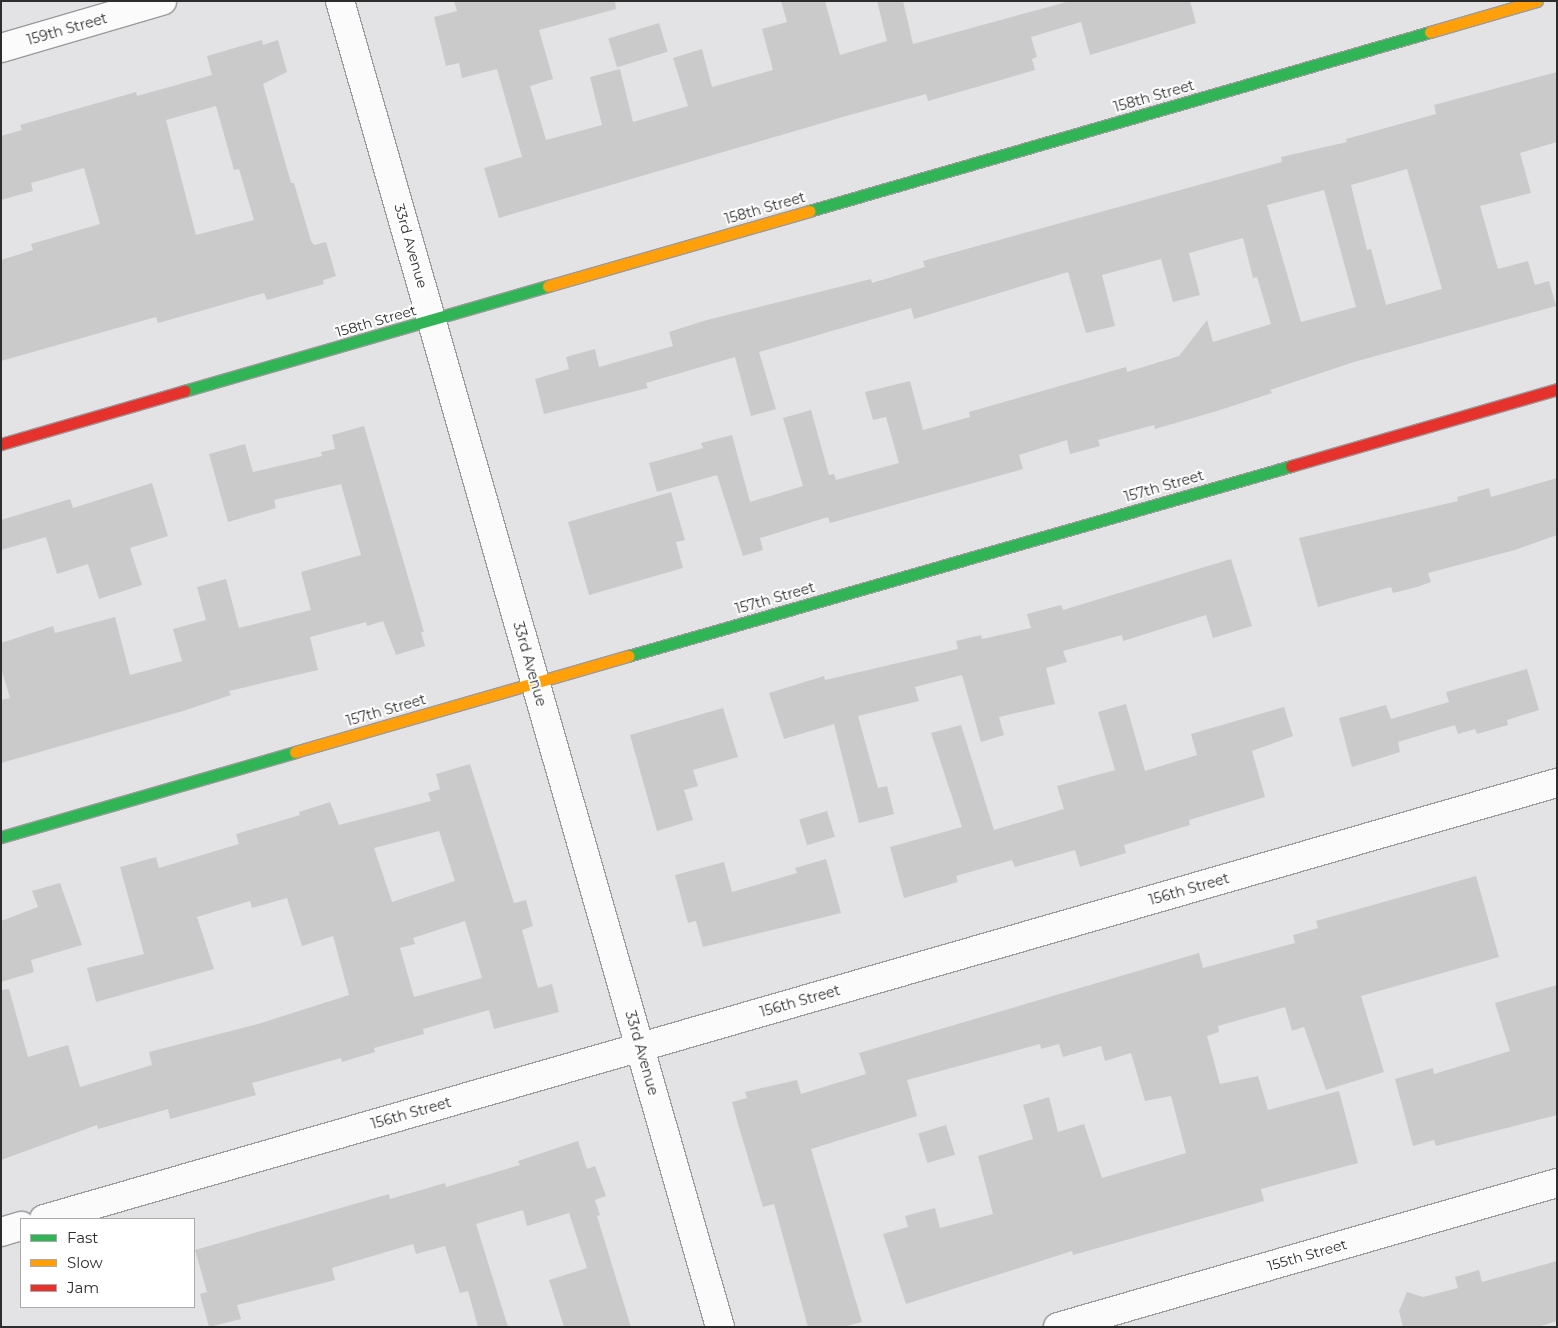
<!DOCTYPE html>
<style>
body{margin:0}
#map{position:relative;width:1558px;height:1328px;overflow:hidden;background:#e3e2e4;font-family:Montserrat,sans-serif}
div>[style]{position:absolute}
.building>*{inset:0;background:#cbcacb;transform-origin:0 0}
.roads{filter:drop-shadow(1px 0 #9c9b9c) drop-shadow(-1px 0 #9c9b9c) drop-shadow(0 1px #9c9b9c) drop-shadow(0 -1px #9c9b9c)}
.street>*{height:28px;margin:-14px;padding:0 14px;transform-origin:14px;border-radius:14px;background:#fbfbfb}
.fast>*{height:11px;margin:-5.5px;padding:0 5.5px;transform-origin:5.5px;border-radius:5.5px;background:#30b455}
.slow>*{height:11px;margin:-5.5px;padding:0 5.5px;transform-origin:5.5px;border-radius:5.5px;background:#ff9f0a}
.jam>*{height:11px;margin:-5.5px;padding:0 5.5px;transform-origin:5.5px;border-radius:5.5px;background:#e5322d}
span{translate:-50% -50%;white-space:nowrap;text-align:center;line-height:1.15;-webkit-text-stroke:4px #fff;paint-order:stroke}
.street-label{font-size:14px;color:#2d2d2e}
.frame{position:absolute;inset:0;border:2px solid #2d2d2e;pointer-events:none}
.legend{position:absolute;left:20px;top:1218px;width:175px;height:90px;box-sizing:border-box;background:#fff;border:1px solid #ababab;margin:0;padding:6px 9px;list-style:none;font-size:15px;color:#2d2d2e}
.legend li{display:flex;align-items:center;gap:10px;height:25px}
.legend b{width:25px;border:1px solid #ababab}
</style>
<div id="map">
<div class="building">
<i style="clip-path:polygon(454px 1px,615px 1px,616px 9px,539px 30px,553px 79px,530px 86px,546px 140px,602px 125px,590px 77px,620px 69px,633px 122px,688px 106px,673px 58px,702px 49px,712px 87px,773px 70px,762px 29px,787px 22px,781px 1px,825px 1px,840px 55px,887px 41px,877px 1px,903px 1px,913px 44px,1070px 1px,1190px 1px,1196px 23px,1090px 55px,1081px 22px,1031px 37px,1037px 57px,1032px 59px,1035px 70px,928px 101px,926px 94px,846px 116px,499px 218px,484px 168px,522px 157px,497px 69px,462px 78px,459px 63px,446px 66px,434px 17px,457px 11px)"></i>
<i style="left:659px;top:23px;width:30px;height:53px;rotate:73deg"></i>
<i style="clip-path:polygon(evenodd,262px 40px,263px 45px,278px 40px,287px 72px,263px 84px,291px 183px,294px 183px,311px 241px,314px 245px,326px 242px,336px 276px,323px 280px,324px 284px,267px 300px,264px 293px,158px 323px,156px 317px,1px 361px,1px 260px,33px 250px,31px 244px,100px 224px,84px 168px,31px 183px,33px 191px,1px 200px,1px 136px,22px 130px,20px 125px,136px 92px,137px 96px,212px 75px,207px 56px,262px 40px,216px 106px,234px 170px,239px 169px,254px 220px,196px 235px,166px 120px,216px 106px)"></i>
<i style="clip-path:polygon(evenodd,1557px 72px,1557px 142px,1520px 153px,1531px 193px,1480px 206px,1498px 269px,1528px 261px,1535px 285px,1549px 281px,1556px 306px,1354px 362px,1270px 390px,1272px 393px,1217px 411px,1155px 429px,1154px 425px,1098px 440px,1100px 446px,1070px 454px,1067px 440px,1019px 455px,1023px 469px,830px 523px,828px 517px,760px 538px,763px 550px,743px 556px,717px 475px,657px 492px,649px 463px,703px 448px,701px 443px,732px 435px,750px 502px,803px 486px,783px 418px,811px 410px,829px 475px,834px 474px,836px 480px,899px 463px,886px 417px,873px 420px,865px 392px,910px 381px,923px 430px,970px 417px,969px 412px,1126px 367px,1127px 372px,1179px 356px,1207px 320px,1213px 342px,1271px 324px,1257px 277px,1253px 278px,1243px 238px,1189px 253px,1200px 295px,1173px 302px,1161px 259px,1102px 275px,1115px 326px,1086px 333px,1068px 272px,914px 319px,911px 308px,759px 352px,776px 409px,751px 416px,735px 357px,646px 383px,648px 388px,544px 414px,535px 379px,569px 369px,566px 357px,595px 349px,599px 367px,673px 346px,669px 332px,707px 320px,871px 279px,872px 283px,925px 267px,923px 261px,1282px 162px,1281px 157px,1347px 142px,1346px 139px,1436px 114px,1434px 105px,1557px 72px,1407px 169px,1442px 289px,1386px 305px,1371px 249px,1367px 250px,1351px 185px,1407px 169px,1557px 72px,1324px 190px,1356px 307px,1301px 322px,1267px 205px,1324px 190px)"></i>
<i style="clip-path:polygon(364px 426px,424px 632px,421px 632px,425px 646px,396px 655px,383px 621px,367px 626px,366px 622px,310px 637px,318px 670px,229px 691px,231px 695px,183px 711px,1px 763px,1px 700px,10px 698px,1px 668px,1px 643px,53px 626px,55px 633px,115px 617px,130px 675px,182px 661px,173px 629px,206px 620px,197px 587px,226px 579px,239px 628px,311px 610px,301px 572px,361px 555px,341px 484px,274px 500px,276px 508px,228px 522px,209px 454px,245px 444px,253px 472px,322px 456px,321px 452px,335px 449px,332px 435px)"></i>
<i style="clip-path:polygon(1557px 478px,1557px 535px,1515px 550px,1428px 573px,1431px 582px,1417px 587px,1393px 593px,1391px 587px,1318px 607px,1299px 538px,1458px 501px,1457px 497px,1489px 488px,1491px 497px)"></i>
<i style="clip-path:polygon(152px 483px,168px 536px,130px 548px,142px 585px,99px 599px,88px 564px,57px 574px,46px 537px,1px 550px,1px 520px,70px 499px,73px 508px)"></i>
<i style="clip-path:polygon(671px 492px,685px 540px,676px 542px,683px 568px,589px 595px,568px 522px)"></i>
<i style="clip-path:polygon(1231px 559px,1252px 626px,1213px 638px,1206px 615px,1123px 641px,1122px 635px,1063px 651px,1067px 662px,1046px 668px,1055px 704px,999px 717px,1004px 735px,981px 742px,962px 675px,915px 687px,919px 701px,858px 716px,878px 788px,887px 786px,894px 814px,859px 823px,834px 724px,784px 739px,769px 693px,824px 676px,825px 680px,958px 649px,956px 641px,981px 635px,982px 639px,1031px 628px,1027px 614px,1061px 605px,1063px 610px)"></i>
<i style="clip-path:polygon(1527px 669px,1539px 710px,1507px 720px,1508px 725px,1477px 734px,1475px 729px,1458px 734px,1455px 725px,1398px 742px,1400px 752px,1352px 767px,1339px 718px,1386px 705px,1391px 719px,1449px 702px,1446px 692px)"></i>
<i style="clip-path:polygon(1126px 704px,1145px 771px,1197px 755px,1191px 734px,1284px 707px,1293px 736px,1252px 751px,1265px 797px,1189px 820px,1190px 825px,1124px 845px,1126px 853px,1080px 867px,1075px 850px,1015px 867px,1012px 860px,956px 876px,958px 882px,904px 898px,890px 847px,962px 827px,931px 733px,961px 725px,994px 830px,1064px 809px,1057px 786px,1115px 770px,1098px 712px)"></i>
<i style="clip-path:polygon(723px 708px,738px 757px,693px 770px,698px 786px,684px 790px,693px 820px,657px 831px,630px 735px)"></i>
<i style="clip-path:polygon(evenodd,470px 764px,514px 903px,526px 900px,533px 926px,522px 930px,538px 988px,552px 984px,559px 1012px,494px 1029px,489px 1010px,423px 1029px,424px 1034px,374px 1048px,375px 1052px,342px 1062px,341px 1058px,252px 1083px,256px 1095px,170px 1119px,168px 1109px,98px 1129px,97px 1125px,1px 1160px,1px 990px,9px 989px,28px 1057px,68px 1045px,80px 1087px,152px 1065px,149px 1052px,258px 1024px,349px 995px,333px 936px,302px 946px,287px 898px,252px 908px,250px 901px,197px 917px,214px 969px,96px 1002px,87px 968px,144px 954px,120px 867px,156px 857px,159px 868px,239px 844px,236px 834px,300px 815px,299px 812px,330px 802px,339px 825px,431px 801px,428px 793px,440px 789px,436px 774px,470px 764px,439px 831px,455px 881px,392px 902px,374px 848px,439px 831px,470px 764px,465px 921px,482px 978px,414px 997px,400px 948px,415px 944px,413px 938px,465px 921px)"></i>
<i style="left:827px;top:811px;width:27px;height:29px;rotate:73deg"></i>
<i style="clip-path:polygon(826px 859px,841px 913px,703px 947px,696px 921px,688px 923px,675px 875px,724px 862px,732px 892px,797px 873px,795px 868px)"></i>
<i style="clip-path:polygon(1476px 876px,1499px 957px,1361px 996px,1384px 1072px,1326px 1090px,1304px 1027px,1292px 1031px,1285px 1007px,1218px 1026px,1219px 1032px,1207px 1036px,1220px 1084px,1258px 1076px,1268px 1110px,1339px 1091px,1358px 1163px,1261px 1189px,1264px 1201px,1073px 1255px,1072px 1251px,906px 1304px,883px 1234px,908px 1227px,905px 1216px,935px 1208px,940px 1228px,993px 1214px,978px 1156px,1033px 1139px,1023px 1105px,1049px 1097px,1058px 1132px,1084px 1124px,1102px 1178px,1186px 1153px,1171px 1096px,1145px 1101px,1131px 1053px,1105px 1061px,1101px 1046px,1063px 1057px,1059px 1044px,1041px 1049px,1040px 1044px,907px 1080px,917px 1116px,811px 1149px,862px 1322px,843px 1327px,808px 1327px,774px 1204px,763px 1207px,738px 1124px,732px 1102px,747px 1098px,745px 1092px,797px 1080px,801px 1094px,866px 1074px,859px 1053px,1199px 953px,1203px 968px,1295px 943px,1293px 935px,1318px 928px,1316px 921px)"></i>
<i style="clip-path:polygon(60px 883px,82px 945px,31px 960px,34px 972px,1px 982px,1px 921px,38px 907px,32px 891px)"></i>
<i style="clip-path:polygon(1557px 985px,1557px 1115px,1436px 1146px,1434px 1140px,1413px 1146px,1395px 1079px,1433px 1068px,1434px 1074px,1510px 1051px,1495px 1003px)"></i>
<i style="left:946px;top:1125px;width:31px;height:29px;rotate:73deg"></i>
<i style="clip-path:polygon(578px 1141px,587px 1169px,595px 1166px,606px 1196px,595px 1200px,600px 1215px,597px 1216px,631px 1327px,564px 1327px,549px 1280px,587px 1268px,569px 1213px,527px 1226px,523px 1210px,476px 1224px,508px 1327px,478px 1327px,468px 1291px,460px 1293px,445px 1246px,416px 1254px,413px 1244px,332px 1268px,335px 1280px,237px 1305px,241px 1319px,209px 1327px,200px 1294px,207px 1292px,195px 1250px,389px 1194px,390px 1199px,445px 1183px,446px 1187px,520px 1165px,518px 1161px)"></i>
<i style="clip-path:polygon(1557px 1261px,1557px 1321px,1538px 1327px,1403px 1327px,1399px 1311px,1407px 1292px,1423px 1297px,1458px 1288px,1455px 1277px,1479px 1270px,1482px 1282px)"></i>
</div>
<div class="roads">
<div class="street">
<i style="left:340px;top:1px;width:1379px;rotate:74.01deg"></i>
<i style="left:1px;top:48px;width:168px;rotate:-16.3deg"></i>
<i style="left:44px;top:1219px;width:1575px;rotate:-16.08deg"></i>
<i style="left:1px;top:1232px;width:21px;rotate:-17deg"></i>
<i style="left:1058px;top:1327px;width:519px;rotate:-16.1deg"></i>
</div>
<div class="fast">
<i style="left:809px;top:211px;width:646px;rotate:-16.08deg"></i>
<i style="left:184px;top:391px;width:379px;rotate:-16.1deg"></i>
<i style="left:628px;top:656px;width:690px;rotate:-15.99deg"></i>
<i style="left:1px;top:837px;width:306px;rotate:-16.1deg"></i>
</div>
<div class="slow">
<i style="left:1430px;top:32px;width:111px;rotate:-16.2deg"></i>
<i style="left:548px;top:286px;width:272px;rotate:-16deg"></i>
<i style="left:295px;top:752px;width:347px;rotate:-16.1deg"></i>
</div>
<div class="jam">
<i style="left:1px;top:444px;width:191px;rotate:-16.2deg"></i>
<i style="left:1291px;top:466px;width:277px;rotate:-16.1deg"></i>
</div>
</div>
<div class="street-label">
<span style="left:67px;top:29px;rotate:-16deg">159th Street</span>
<span style="left:1154px;top:96px;rotate:-16deg">158th Street</span>
<span style="left:765px;top:208px;rotate:-16deg">158th Street</span>
<span style="left:411px;top:246px;rotate:74deg">33rd Avenue</span>
<span style="left:376px;top:321px;rotate:-16deg">158th Street</span>
<span style="left:1164px;top:486px;rotate:-16deg">157th Street</span>
<span style="left:775px;top:598px;rotate:-16deg">157th Street</span>
<span style="left:530px;top:664px;rotate:74deg">33rd Avenue</span>
<span style="left:386px;top:710px;rotate:-16deg">157th Street</span>
<span style="left:1189px;top:889px;rotate:-16deg">156th Street</span>
<span style="left:800px;top:1001px;rotate:-16deg">156th Street</span>
<span style="left:642px;top:1053px;rotate:74deg">33rd Avenue</span>
<span style="left:411px;top:1113px;rotate:-16deg">156th Street</span>
<span style="left:1307px;top:1255px;rotate:-16deg">155th Street</span>
</div>
<div class="frame"></div>
<ul class="legend">
<li><b style="height:6px;background:#30b455"></b>Fast</li>
<li><b style="height:6px;background:#ff9f0a"></b>Slow</li>
<li><b style="height:6px;background:#e5322d"></b>Jam</li>
</ul>
</div>
